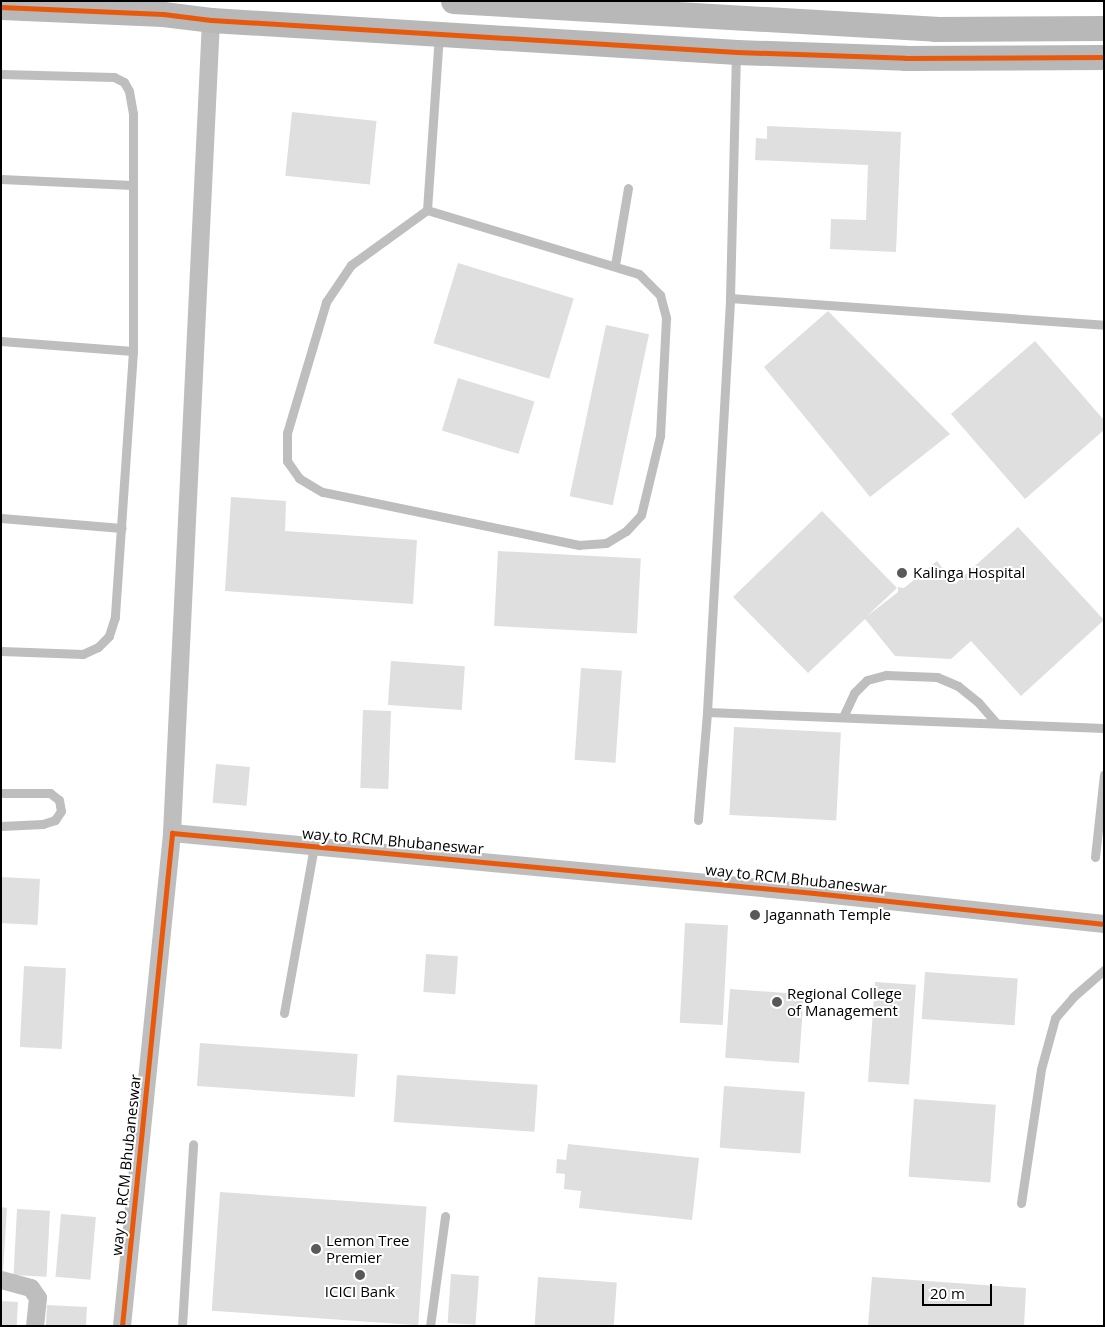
<!DOCTYPE html>
<style>
body{margin:0}
#map{position:relative;width:1105px;height:1327px;overflow:hidden;background:#fff;font-family:"Open Sans",sans-serif}
div>[style]{position:absolute}
.building>*{inset:0;background:#dfdfdf;transform-origin:0 0}
.lane>*{height:9px;margin:-4.5px;padding:0 4.5px;transform-origin:4.5px;border-radius:4.5px;background:#bebebe}
.street>*{height:18px;margin:-9px;padding:0 9px;transform-origin:9px;border-radius:9px;background:#bebebe}
.secondary>*{height:25px;margin:-12.5px;padding:0 12.5px;transform-origin:12.5px;border-radius:12.5px;background:#b8b8b8}
.cycleway>*{height:5px;margin:-2.5px;padding:0 2.5px;transform-origin:2.5px;border-radius:2.5px;background:#e8590c}
.dots>*{width:14px;height:14px;translate:-50% -50%;box-sizing:border-box;border:2px solid #fff;border-radius:50%}
span{translate:-50% -50%;white-space:nowrap;text-align:center;line-height:1.15;-webkit-text-stroke:4px #fff;paint-order:stroke}
.poi-label{font-size:15px;color:#000}
.left{translate:0 -50%;text-align:left}
.street-label{font-size:15px;color:#000}
.frame{position:absolute;inset:0;border:2px solid #000;pointer-events:none}
.scale{position:absolute;left:922px;top:1284px;width:70px;height:22px;box-sizing:border-box;border:2px solid #000;border-top:0;padding-left:6px;font-size:15px;line-height:18px;white-space:nowrap;color:#000;-webkit-text-stroke:4px #fff;paint-order:stroke}
</style>
<div id="map">
<div class="building">
<i style="left:292px;top:112px;width:85px;height:64px;rotate:6deg"></i>
<i style="clip-path:polygon(767px 126px,901px 132px,896px 252px,830px 249px,831px 219px,866px 220px,868px 165px,755px 160px,756px 138px,767px 139px)"></i>
<i style="left:458px;top:263px;width:121px;height:84px;rotate:17deg"></i>
<i style="clip-path:polygon(828px 311px,950px 434px,870px 497px,764px 367px)"></i>
<i style="left:606px;top:325px;width:44px;height:175px;rotate:12deg"></i>
<i style="clip-path:polygon(1035px 341px,1104px 420px,1104px 430px,1025px 499px,951px 414px)"></i>
<i style="left:458px;top:378px;width:80px;height:55px;rotate:17deg"></i>
<i style="clip-path:polygon(231px 497px,286px 501px,285px 531px,417px 540px,413px 604px,225px 591px)"></i>
<i style="clip-path:polygon(822px 511px,897px 588px,866px 617px,898px 592px,898px 587px,904px 588px,937px 561px,955px 584px,1018px 527px,1104px 620px,1021px 696px,971px 641px,951px 659px,895px 656px,865px 619px,808px 673px,733px 597px)"></i>
<i style="left:498px;top:551px;width:143px;height:75px;rotate:3deg"></i>
<i style="left:391px;top:661px;width:74px;height:44px;rotate:4deg"></i>
<i style="left:581px;top:668px;width:41px;height:92px;rotate:4deg"></i>
<i style="left:363px;top:710px;width:28px;height:78px;rotate:2deg"></i>
<i style="left:734px;top:727px;width:107px;height:88px;rotate:3deg"></i>
<i style="left:216px;top:764px;width:34px;height:39px;rotate:5deg"></i>
<i style="left:1px;top:877px;width:39px;height:46px;rotate:3deg"></i>
<i style="left:685px;top:923px;width:43px;height:100px;rotate:3deg"></i>
<i style="left:426px;top:954px;width:32px;height:38px;rotate:4deg"></i>
<i style="left:24px;top:966px;width:42px;height:81px;rotate:3deg"></i>
<i style="left:925px;top:972px;width:93px;height:47px;rotate:4deg"></i>
<i style="left:875px;top:982px;width:41px;height:100px;rotate:4deg"></i>
<i style="left:730px;top:989px;width:74px;height:69px;rotate:4deg"></i>
<i style="left:200px;top:1043px;width:158px;height:43px;rotate:4deg"></i>
<i style="left:397px;top:1075px;width:141px;height:47px;rotate:4deg"></i>
<i style="left:724px;top:1086px;width:81px;height:62px;rotate:4deg"></i>
<i style="left:914px;top:1099px;width:82px;height:78px;rotate:4deg"></i>
<i style="clip-path:polygon(568px 1144px,699px 1158px,692px 1220px,579px 1208px,581px 1191px,564px 1189px,565px 1174px,556px 1173px,557px 1159px,566px 1160px)"></i>
<i style="left:220px;top:1192px;width:207px;height:119px;rotate:4deg"></i>
<i style="clip-path:polygon(1px 1207px,7px 1208px,3px 1272px,1px 1272px)"></i>
<i style="left:17px;top:1209px;width:33px;height:66px;rotate:3deg"></i>
<i style="left:61px;top:1214px;width:35px;height:63px;rotate:5deg"></i>
<i style="left:451px;top:1274px;width:28px;height:49px;rotate:4deg"></i>
<i style="left:538px;top:1277px;width:79px;height:49px;rotate:4deg"></i>
<i style="clip-path:polygon(872px 1277px,1026px 1288px,1024px 1326px,868px 1326px)"></i>
<i style="left:1px;top:1301px;width:17px;height:25px;rotate:3deg"></i>
<i style="left:47px;top:1305px;width:40px;height:21px;rotate:3deg"></i>
</div>
<div class="lane">
<i style="left:1px;top:74px;width:113px;rotate:1.5deg"></i>
<i style="left:114px;top:77px;width:11px;rotate:27deg"></i>
<i style="left:124px;top:82px;width:10px;rotate:61deg"></i>
<i style="left:129px;top:91px;width:23px;rotate:80deg"></i>
<i style="left:133px;top:114px;width:237px;rotate:90deg"></i>
<i style="left:133px;top:351px;width:267px;rotate:93.9deg"></i>
<i style="left:115px;top:617px;width:20px;rotate:108deg"></i>
<i style="left:109px;top:636px;width:16px;rotate:135deg"></i>
<i style="left:98px;top:647px;width:17px;rotate:155deg"></i>
<i style="left:83px;top:654px;width:82px;rotate:-177.9deg"></i>
<i style="left:1px;top:179px;width:131px;rotate:2.6deg"></i>
<i style="left:427px;top:210px;width:221px;rotate:16.8deg"></i>
<i style="left:639px;top:274px;width:30px;rotate:45deg"></i>
<i style="left:660px;top:295px;width:24px;rotate:75deg"></i>
<i style="left:666px;top:318px;width:118px;rotate:92.9deg"></i>
<i style="left:660px;top:436px;width:81px;rotate:103.5deg"></i>
<i style="left:641px;top:515px;width:22px;rotate:133deg"></i>
<i style="left:626px;top:531px;width:23px;rotate:149deg"></i>
<i style="left:606px;top:543px;width:27px;rotate:176deg"></i>
<i style="left:579px;top:545px;width:262px;rotate:-168.3deg"></i>
<i style="left:322px;top:492px;width:27px;rotate:-149deg"></i>
<i style="left:299px;top:478px;width:21px;rotate:-125deg"></i>
<i style="left:287px;top:461px;width:28px;rotate:-90deg"></i>
<i style="left:287px;top:433px;width:137px;rotate:-73.4deg"></i>
<i style="left:326px;top:302px;width:45px;rotate:-56deg"></i>
<i style="left:351px;top:265px;width:94px;rotate:-35.9deg"></i>
<i style="left:427px;top:210px;width:175px;rotate:-86.1deg"></i>
<i style="left:615px;top:265px;width:78px;rotate:-80.4deg"></i>
<i style="left:730px;top:298px;width:375px;rotate:4.1deg"></i>
<i style="left:1px;top:341px;width:132px;rotate:4.3deg"></i>
<i style="left:1px;top:518px;width:121px;rotate:4.7deg"></i>
<i style="left:707px;top:712px;width:397px;rotate:2.3deg"></i>
<i style="left:843px;top:717px;width:26px;rotate:-65deg"></i>
<i style="left:854px;top:693px;width:18px;rotate:-45deg"></i>
<i style="left:867px;top:680px;width:20px;rotate:-15deg"></i>
<i style="left:886px;top:675px;width:51px;rotate:2.2deg"></i>
<i style="left:937px;top:677px;width:23px;rotate:23deg"></i>
<i style="left:958px;top:686px;width:26px;rotate:39deg"></i>
<i style="left:978px;top:702px;width:28px;rotate:49deg"></i>
<i style="left:1px;top:793px;width:49px"></i>
<i style="left:50px;top:793px;width:11px;rotate:38deg"></i>
<i style="left:59px;top:800px;width:11px;rotate:80deg"></i>
<i style="left:61px;top:811px;width:11px;rotate:124deg"></i>
<i style="left:55px;top:820px;width:13px;rotate:162deg"></i>
<i style="left:43px;top:824px;width:42px;rotate:177.3deg"></i>
<i style="left:698px;top:820px;width:108px;rotate:-85.2deg"></i>
<i style="left:707px;top:712px;width:415px;rotate:-86.8deg"></i>
<i style="left:730px;top:298px;width:244px;rotate:-88.6deg"></i>
<i style="left:1095px;top:857px;width:83px;rotate:-83.8deg"></i>
<i style="left:284px;top:1013px;width:170px;rotate:-79.8deg"></i>
<i style="left:1021px;top:1203px;width:135px;rotate:-81.5deg"></i>
<i style="left:1041px;top:1069px;width:53px;rotate:-74.6deg"></i>
<i style="left:1055px;top:1018px;width:28px;rotate:-49deg"></i>
<i style="left:1073px;top:997px;width:41px;rotate:-41.1deg"></i>
<i style="left:182px;top:1326px;width:182px;rotate:-86.5deg"></i>
<i style="left:430px;top:1326px;width:111px;rotate:-82.2deg"></i>
</div>
<div class="street">
<i style="left:172px;top:833px;width:814px;rotate:-87.25deg"></i>
<i style="left:1px;top:1280px;width:31px;rotate:15deg"></i>
<i style="left:31px;top:1288px;width:12px;rotate:55deg"></i>
<i style="left:38px;top:1298px;width:28px;rotate:96deg"></i>
<i style="left:122px;top:1326px;width:496px;rotate:-84.2deg"></i>
<i style="left:172px;top:833px;width:645px;rotate:5.34deg"></i>
<i style="left:814px;top:893px;width:292px;rotate:6.1deg"></i>
</div>
<div class="secondary">
<i style="left:453px;top:1px;width:483px;rotate:3.3deg"></i>
<i style="left:935px;top:29px;width:169px;rotate:-0.3deg"></i>
<i style="left:1px;top:7px;width:162px;rotate:2.5deg"></i>
<i style="left:163px;top:14px;width:48px;rotate:7.1deg"></i>
<i style="left:211px;top:20px;width:527px;rotate:3.48deg"></i>
<i style="left:737px;top:52px;width:168px;rotate:2deg"></i>
<i style="left:905px;top:58px;width:199px;rotate:-0.3deg"></i>
</div>
<div class="cycleway">
<i style="left:1px;top:7px;width:162px;rotate:2.5deg"></i>
<i style="left:163px;top:14px;width:48px;rotate:7.1deg"></i>
<i style="left:211px;top:20px;width:527px;rotate:3.48deg"></i>
<i style="left:737px;top:52px;width:168px;rotate:2deg"></i>
<i style="left:905px;top:58px;width:199px;rotate:-0.3deg"></i>
<i style="left:122px;top:1326px;width:496px;rotate:-84.2deg"></i>
<i style="left:172px;top:833px;width:645px;rotate:5.34deg"></i>
<i style="left:814px;top:893px;width:292px;rotate:6.1deg"></i>
</div>
<div class="dots">
<i style="left:902px;top:573px;background:#595959"></i>
<i style="left:755px;top:915px;background:#595959"></i>
<i style="left:777px;top:1002px;background:#595959"></i>
<i style="left:316px;top:1249px;background:#595959"></i>
<i style="left:360px;top:1275px;background:#595959"></i>
</div>
<div class="poi-label">
<span class="left" style="left:913px;top:573px">Kalinga Hospital</span>
<span class="left" style="left:765px;top:915px">Jagannath Temple</span>
<span class="left" style="left:787px;top:1002px">Regional College<br>of Management</span>
<span class="left" style="left:326px;top:1249px">Lemon Tree<br>Premier</span>
<span style="left:360px;top:1292px">ICICI Bank</span>
</div>
<div class="street-label">
<span style="left:393px;top:841px;rotate:5deg">way to RCM Bhubaneswar</span>
<span style="left:796px;top:879px;rotate:6deg">way to RCM Bhubaneswar</span>
<span style="left:126px;top:1165px;rotate:-84deg">way to RCM Bhubaneswar</span>
</div>
<div class="frame"></div>
<div class="scale">20 m</div>
</div>
